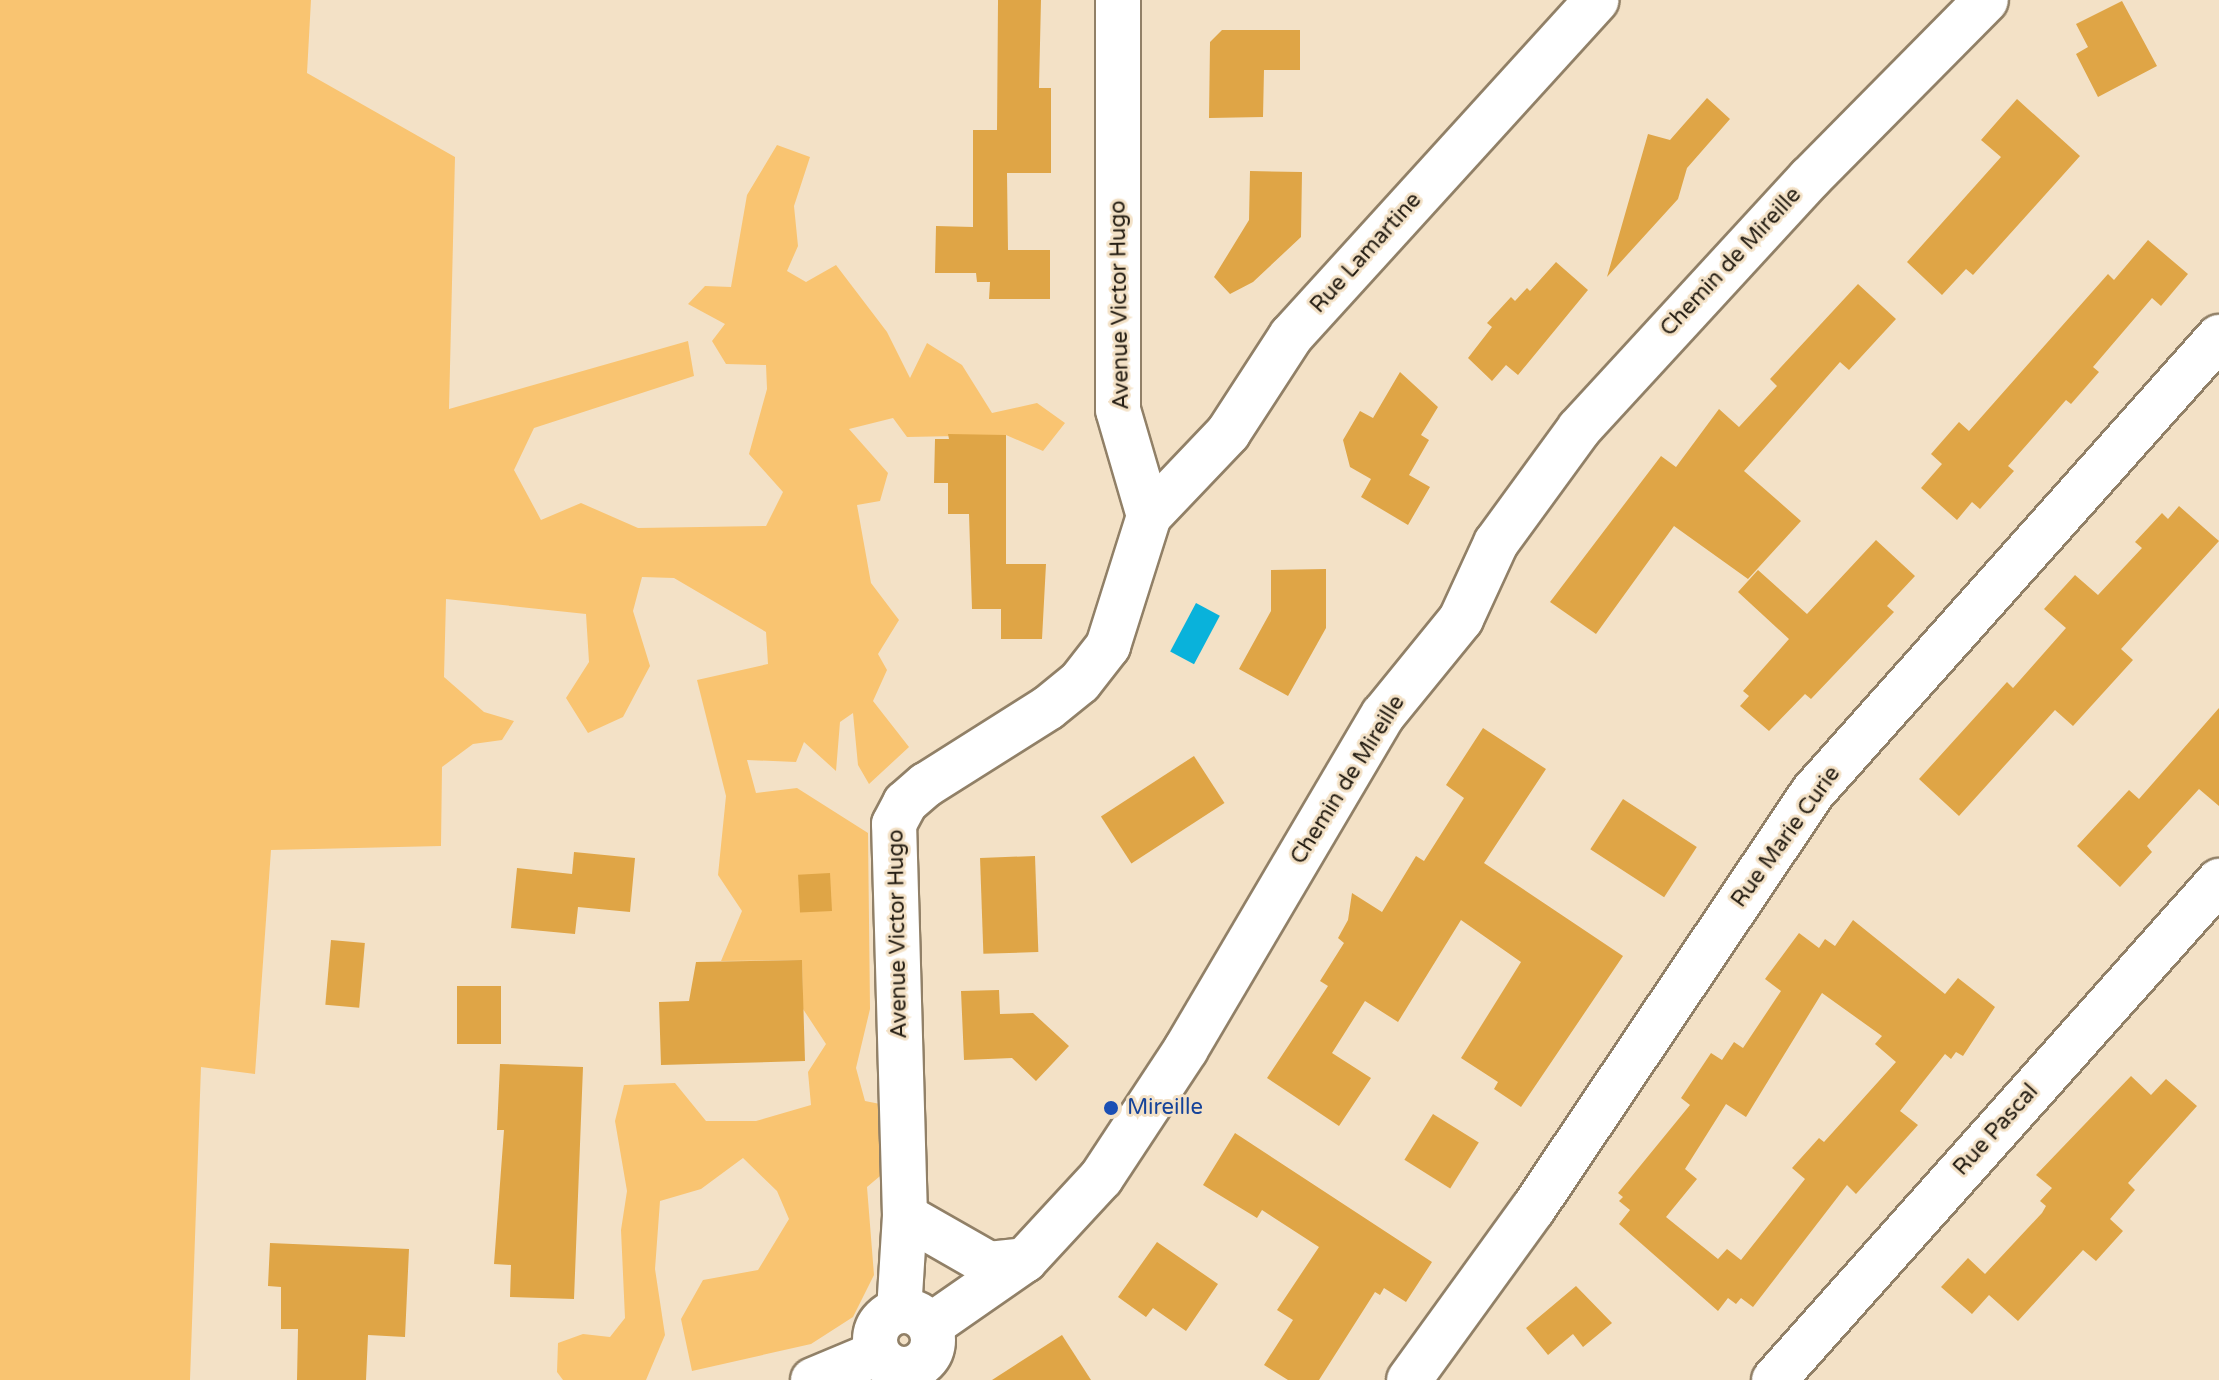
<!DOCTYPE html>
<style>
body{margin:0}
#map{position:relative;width:2219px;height:1380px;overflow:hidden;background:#f3e1c6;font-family:"Varela Round",sans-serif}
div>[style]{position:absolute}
.green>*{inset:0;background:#f9c471}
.water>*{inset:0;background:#09b2db;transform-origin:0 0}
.building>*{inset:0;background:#dfa546;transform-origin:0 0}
.roads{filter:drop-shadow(2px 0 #918067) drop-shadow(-2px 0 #918067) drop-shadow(0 2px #918067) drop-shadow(0 -2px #918067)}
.minor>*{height:44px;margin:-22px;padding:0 22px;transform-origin:22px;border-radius:22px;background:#fff}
.minor>.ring{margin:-22px;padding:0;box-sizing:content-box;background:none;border:44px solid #fff;border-radius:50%}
.dots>*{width:22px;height:22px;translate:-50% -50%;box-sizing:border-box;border:4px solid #f3e1c6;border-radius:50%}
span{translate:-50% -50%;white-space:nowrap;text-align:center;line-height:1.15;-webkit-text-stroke:6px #f3e1c6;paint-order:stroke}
.street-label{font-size:22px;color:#231c12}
.transit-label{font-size:22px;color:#164399}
.left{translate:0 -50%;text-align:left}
</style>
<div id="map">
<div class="green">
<i style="clip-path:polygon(0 0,311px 0,307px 73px,455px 157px,449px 409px,688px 341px,694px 376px,534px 428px,514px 470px,541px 520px,581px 503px,638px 528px,766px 526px,783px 492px,749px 454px,767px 389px,766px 365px,726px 364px,712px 341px,725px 324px,688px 304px,705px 286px,731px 287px,747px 195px,777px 145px,810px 157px,794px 206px,798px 246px,787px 271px,806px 282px,836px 265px,887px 332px,910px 378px,927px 343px,962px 365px,992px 413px,1037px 403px,1065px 423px,1043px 451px,1006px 435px,907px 437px,893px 418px,849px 429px,888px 473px,880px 501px,857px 505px,871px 583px,899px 620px,878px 654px,887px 670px,873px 701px,909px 747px,869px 784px,858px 765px,853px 713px,840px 722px,836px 771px,804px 742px,796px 762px,747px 760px,756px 793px,797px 788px,868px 833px,870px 1009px,856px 1068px,865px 1101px,880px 1104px,892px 1166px,867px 1187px,874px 1275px,853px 1317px,811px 1344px,692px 1371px,681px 1319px,703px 1280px,758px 1270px,789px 1219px,777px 1191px,743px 1158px,701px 1189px,660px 1201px,655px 1269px,665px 1335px,646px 1380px,563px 1380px,557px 1372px,558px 1343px,583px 1334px,610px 1337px,625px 1318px,621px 1230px,627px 1191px,615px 1121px,624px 1085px,675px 1083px,706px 1121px,756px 1121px,811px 1105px,808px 1072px,826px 1044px,803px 1009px,802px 960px,721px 961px,742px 911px,718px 875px,726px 796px,697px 680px,768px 664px,766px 632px,674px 578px,642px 577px,633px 611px,650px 666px,623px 717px,588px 733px,566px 698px,589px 662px,586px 614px,446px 599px,444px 677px,484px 712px,514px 721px,502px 740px,473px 744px,442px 767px,441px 846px,271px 850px,255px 1074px,201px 1067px,190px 1380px,0 1380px)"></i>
</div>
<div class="water">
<i style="left:1196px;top:603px;width:27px;height:55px;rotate:28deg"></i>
</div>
<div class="building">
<i style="clip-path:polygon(998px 0,1041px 0,1039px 88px,1051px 88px,1051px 173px,1007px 173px,1008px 250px,1050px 250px,1050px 299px,989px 299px,990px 282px,977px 282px,976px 273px,935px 273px,936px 226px,973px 227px,973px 130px,997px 130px)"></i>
<i style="clip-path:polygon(2122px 1px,2157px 66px,2098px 97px,2076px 54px,2088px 47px,2076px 24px)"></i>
<i style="clip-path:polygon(1222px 30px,1300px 30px,1300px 70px,1264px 70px,1263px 117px,1209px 118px,1210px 42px)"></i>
<i style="clip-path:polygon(1707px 98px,1730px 119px,1687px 168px,1678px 199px,1607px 277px,1648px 134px,1670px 140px)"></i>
<i style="clip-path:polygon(2017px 99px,2080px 156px,1973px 275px,1966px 269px,1942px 295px,1907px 262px,2001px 157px,1981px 140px)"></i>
<i style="clip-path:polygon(1250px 171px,1302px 172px,1301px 237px,1253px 282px,1230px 294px,1214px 277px,1249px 220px)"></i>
<i style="clip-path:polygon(2148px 240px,2188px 274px,2161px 306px,2152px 298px,2093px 367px,2099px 372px,2071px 404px,2066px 400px,2008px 466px,2014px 471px,1980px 509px,1972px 502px,1957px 520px,1921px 488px,1942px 464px,1931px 454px,1959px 422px,1969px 431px,2108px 274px,2114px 280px)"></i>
<i style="clip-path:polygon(1556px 262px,1588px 290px,1518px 375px,1506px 365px,1492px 381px,1468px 358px,1492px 327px,1487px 323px,1511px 297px,1515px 301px,1527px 288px,1530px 291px)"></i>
<i style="clip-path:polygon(1858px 284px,1896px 319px,1849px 370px,1840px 362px,1744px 471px,1801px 521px,1748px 579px,1674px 526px,1596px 634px,1550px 602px,1661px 456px,1676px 467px,1719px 409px,1739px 427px,1777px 386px,1770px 379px)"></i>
<i style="clip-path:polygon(1400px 372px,1438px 407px,1421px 435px,1429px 440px,1409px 475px,1430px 487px,1408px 525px,1361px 497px,1371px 479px,1350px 467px,1343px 440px,1360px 411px,1373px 418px)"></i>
<i style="clip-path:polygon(948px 434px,1006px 435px,1006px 564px,1046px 564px,1042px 639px,1001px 639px,1001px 609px,972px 609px,969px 514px,948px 514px,948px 483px,934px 483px,935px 439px,949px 439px)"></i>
<i style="clip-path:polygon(2179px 506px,2219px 541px,2121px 649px,2133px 660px,2073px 726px,2055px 710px,1959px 816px,1919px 779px,2007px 682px,2013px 688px,2066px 628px,2044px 609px,2075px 575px,2098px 595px,2142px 548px,2135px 542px,2162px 513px,2168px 519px)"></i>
<i style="clip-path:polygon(1876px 540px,1915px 576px,1887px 606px,1894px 612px,1811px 699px,1805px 694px,1769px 731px,1740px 706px,1749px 696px,1743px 691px,1789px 639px,1738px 592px,1758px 570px,1807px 614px)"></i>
<i style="clip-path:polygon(1326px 569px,1326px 628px,1288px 696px,1239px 669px,1271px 611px,1271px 570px)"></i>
<i style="clip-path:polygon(2219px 708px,2219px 806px,2199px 789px,2147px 846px,2152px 852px,2120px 887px,2077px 846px,2129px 790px,2139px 799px)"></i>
<i style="clip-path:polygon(1483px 728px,1546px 769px,1484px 863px,1623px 956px,1521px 1107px,1494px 1089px,1498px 1082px,1461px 1058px,1521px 962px,1461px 920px,1398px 1022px,1365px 1001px,1332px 1053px,1371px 1078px,1339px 1126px,1267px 1078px,1328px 986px,1320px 981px,1344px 943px,1338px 938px,1348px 920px,1352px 893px,1382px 912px,1416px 856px,1424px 861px,1464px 798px,1446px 785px)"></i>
<i style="left:1194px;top:756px;width:56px;height:111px;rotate:57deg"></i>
<i style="left:1623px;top:799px;width:88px;height:60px;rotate:33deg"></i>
<i style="clip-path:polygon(574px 852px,635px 858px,630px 912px,578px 907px,575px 934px,511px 928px,517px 868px,572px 874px)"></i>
<i style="left:1035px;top:856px;width:96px;height:55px;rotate:88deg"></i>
<i style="left:830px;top:873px;width:38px;height:32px;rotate:87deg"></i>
<i style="clip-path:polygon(evenodd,1853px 920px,1945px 994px,1958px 978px,1995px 1007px,1963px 1056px,1956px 1052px,1951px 1059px,1945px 1054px,1900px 1111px,1918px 1125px,1856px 1194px,1847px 1185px,1753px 1307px,1741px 1298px,1736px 1304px,1728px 1298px,1718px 1311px,1619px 1224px,1630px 1210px,1619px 1201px,1623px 1197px,1618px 1193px,1690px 1105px,1681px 1098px,1711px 1053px,1722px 1060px,1734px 1042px,1743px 1048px,1781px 991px,1765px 979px,1799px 933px,1819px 948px,1825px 939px,1835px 946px,1853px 920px,1822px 993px,1882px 1036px,1875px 1044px,1896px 1062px,1824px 1142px,1819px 1138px,1792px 1168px,1805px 1179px,1741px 1260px,1727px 1249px,1718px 1259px,1666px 1217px,1697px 1179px,1685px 1169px,1726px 1104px,1746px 1117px,1822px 993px)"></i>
<i style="left:331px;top:940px;width:34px;height:65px;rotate:5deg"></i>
<i style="clip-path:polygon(802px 960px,805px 1061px,661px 1065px,659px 1002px,689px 1001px,696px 962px)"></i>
<i style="left:457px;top:986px;width:44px;height:58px"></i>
<i style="clip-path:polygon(999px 990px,1000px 1014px,1033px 1013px,1069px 1046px,1036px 1081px,1012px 1058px,964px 1060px,961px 991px)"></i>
<i style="clip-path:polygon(500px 1064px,583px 1067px,574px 1299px,510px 1297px,511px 1265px,494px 1264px,504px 1130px,497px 1130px)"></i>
<i style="clip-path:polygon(2131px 1076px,2151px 1095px,2166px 1079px,2197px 1106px,2128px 1183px,2135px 1190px,2110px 1219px,2123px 1231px,2096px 1261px,2083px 1250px,2018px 1321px,1989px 1295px,1972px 1314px,1941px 1287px,1968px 1258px,1985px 1274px,2042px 1213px,2046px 1206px,2040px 1201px,2052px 1188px,2036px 1175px)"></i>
<i style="left:1433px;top:1114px;width:54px;height:54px;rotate:32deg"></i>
<i style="clip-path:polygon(1235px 1133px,1432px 1262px,1406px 1302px,1384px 1288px,1380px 1295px,1375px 1292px,1319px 1380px,1288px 1380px,1264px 1365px,1293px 1320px,1277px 1310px,1319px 1247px,1262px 1210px,1257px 1218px,1203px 1185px)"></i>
<i style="clip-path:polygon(1157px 1242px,1218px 1284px,1186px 1331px,1153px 1308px,1146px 1317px,1118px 1297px)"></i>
<i style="clip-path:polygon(270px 1243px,409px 1249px,405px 1337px,368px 1335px,366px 1380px,297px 1380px,298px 1329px,281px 1329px,281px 1287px,268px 1286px)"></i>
<i style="clip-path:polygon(1576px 1286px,1612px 1323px,1583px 1347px,1573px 1334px,1548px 1355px,1526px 1328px)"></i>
<i style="clip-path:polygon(1062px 1335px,1091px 1380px,992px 1380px)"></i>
</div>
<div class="roads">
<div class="minor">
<i style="left:1149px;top:516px;width:115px;rotate:-46.4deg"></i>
<i style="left:1228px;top:433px;width:116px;rotate:-57deg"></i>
<i style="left:1291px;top:336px;width:454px;rotate:-47.7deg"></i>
<i style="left:905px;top:1216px;width:97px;rotate:29.7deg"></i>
<i style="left:989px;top:1264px;width:36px;rotate:-6deg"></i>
<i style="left:899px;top:1311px;width:95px;rotate:-86.4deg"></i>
<i style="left:905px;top:1216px;width:392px;rotate:-91.6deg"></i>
<i style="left:894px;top:824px;width:24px;rotate:-62deg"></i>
<i style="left:905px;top:803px;width:28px;rotate:-41deg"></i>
<i style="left:926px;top:785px;width:144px;rotate:-32.3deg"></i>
<i style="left:1048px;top:708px;width:41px;rotate:-39.1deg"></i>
<i style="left:1080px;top:682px;width:46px;rotate:-52.1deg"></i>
<i style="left:1108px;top:646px;width:136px;rotate:-72.5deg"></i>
<i style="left:1149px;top:516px;width:110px;rotate:-106.3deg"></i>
<i style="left:1118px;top:410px;width:410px;rotate:-90deg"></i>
<i class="ring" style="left:875px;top:1311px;width:14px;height:14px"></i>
<i style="left:930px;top:1326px;width:116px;rotate:-34.8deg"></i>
<i style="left:1025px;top:1260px;width:112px;rotate:-47.2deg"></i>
<i style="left:1101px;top:1178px;width:154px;rotate:-56.6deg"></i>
<i style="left:1186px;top:1049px;width:388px;rotate:-59.5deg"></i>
<i style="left:1383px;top:715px;width:124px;rotate:-50.9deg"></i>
<i style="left:1461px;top:619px;width:84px;rotate:-65.3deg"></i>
<i style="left:1496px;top:543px;width:141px;rotate:-53.9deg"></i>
<i style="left:1579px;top:429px;width:341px;rotate:-47.4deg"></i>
<i style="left:1810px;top:178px;width:250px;rotate:-45.3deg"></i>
<i style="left:813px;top:1380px;width:70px;rotate:-22.6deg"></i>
<i style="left:1409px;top:1380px;width:211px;rotate:-54.1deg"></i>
<i style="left:1533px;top:1209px;width:502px;rotate:-56.12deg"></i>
<i style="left:1813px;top:792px;width:610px;rotate:-48.26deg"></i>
<i style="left:1774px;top:1380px;width:669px;rotate:-48.27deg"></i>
</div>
</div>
<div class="dots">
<i style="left:1111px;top:1108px;background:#1a4fb4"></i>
</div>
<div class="street-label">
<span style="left:1366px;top:253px;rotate:-48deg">Rue Lamartine</span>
<span style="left:1731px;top:262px;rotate:-47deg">Chemin de Mireille</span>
<span style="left:1120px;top:305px;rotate:-91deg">Avenue Victor Hugo</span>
<span style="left:1348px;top:780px;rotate:-58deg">Chemin de Mireille</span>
<span style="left:1786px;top:837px;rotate:-54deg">Rue Marie Curie</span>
<span style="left:898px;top:934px;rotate:-91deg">Avenue Victor Hugo</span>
<span style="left:1996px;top:1130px;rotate:-48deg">Rue Pascal</span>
</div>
<div class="transit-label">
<span class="left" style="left:1127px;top:1108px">Mireille</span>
</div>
</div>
